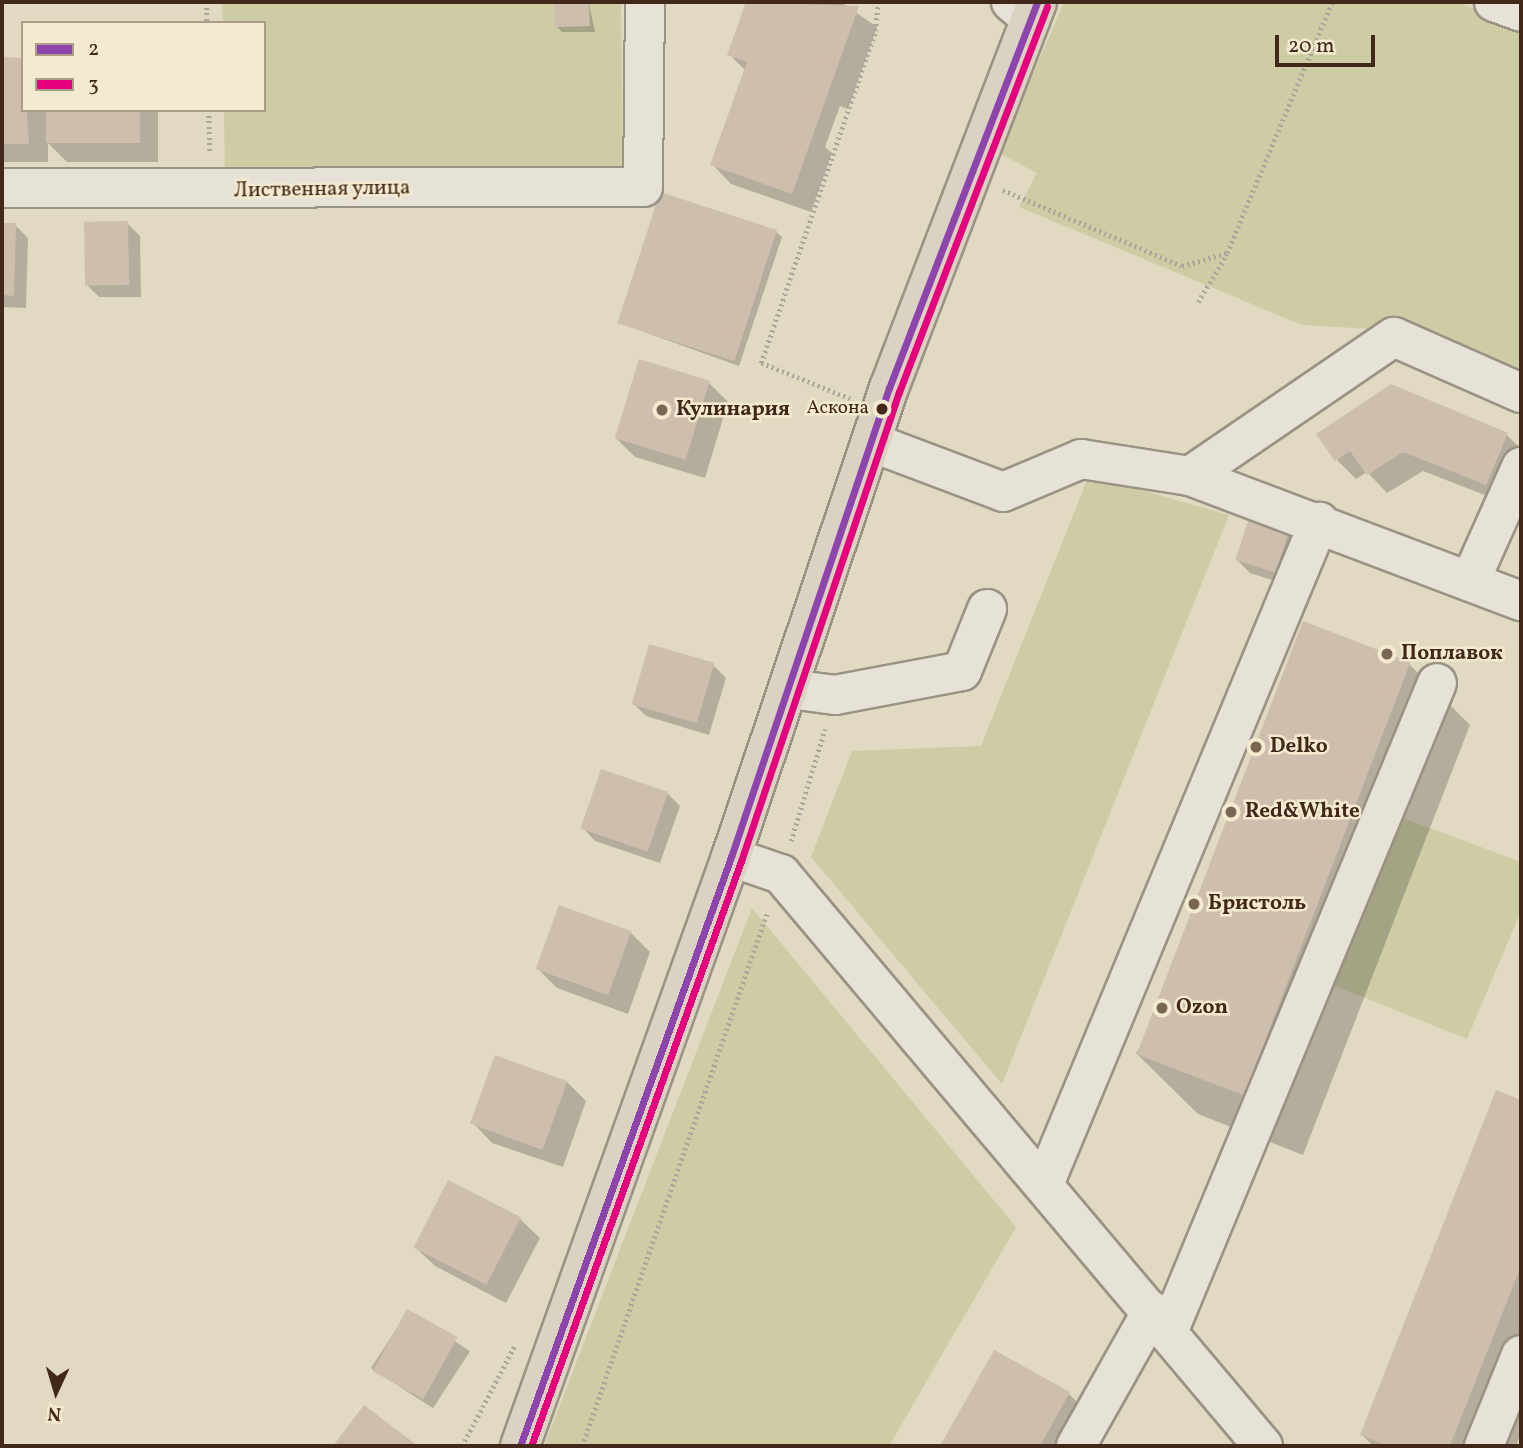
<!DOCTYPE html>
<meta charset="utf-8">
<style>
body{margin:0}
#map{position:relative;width:1523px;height:1448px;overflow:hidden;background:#e1d9c2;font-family:Vollkorn,serif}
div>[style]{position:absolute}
.green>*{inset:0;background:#cdcca4}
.shadow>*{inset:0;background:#0003;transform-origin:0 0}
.building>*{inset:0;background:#cebeae;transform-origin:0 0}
.path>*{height:4.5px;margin-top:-2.25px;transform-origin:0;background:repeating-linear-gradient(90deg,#aba49a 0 2px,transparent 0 5.5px)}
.roads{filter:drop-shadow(2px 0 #9a9283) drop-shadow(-2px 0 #9a9283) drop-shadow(0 2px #9a9283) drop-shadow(0 -2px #9a9283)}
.minor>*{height:38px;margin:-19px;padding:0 19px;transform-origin:19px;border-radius:19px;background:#e7e2d7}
.major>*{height:38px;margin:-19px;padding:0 19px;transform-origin:19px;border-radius:19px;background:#dbd3c2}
.bus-1>*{height:7px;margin:-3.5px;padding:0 3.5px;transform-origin:3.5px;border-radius:3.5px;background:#8e44ad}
.bus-2>*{height:7px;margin:-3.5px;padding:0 3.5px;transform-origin:3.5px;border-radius:3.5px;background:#e5007d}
.dots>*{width:19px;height:19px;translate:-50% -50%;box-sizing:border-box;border:4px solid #f4eacf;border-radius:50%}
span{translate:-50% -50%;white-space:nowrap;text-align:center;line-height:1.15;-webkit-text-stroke:5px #f4eacf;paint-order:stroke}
.bus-label{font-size:19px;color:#42281b}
.right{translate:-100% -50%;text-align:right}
.street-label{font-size:21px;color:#42281b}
.poi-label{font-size:21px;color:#42281b;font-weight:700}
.left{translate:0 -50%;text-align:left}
.frame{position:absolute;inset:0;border:4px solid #42281b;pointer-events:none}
.legend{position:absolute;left:21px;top:21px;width:245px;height:91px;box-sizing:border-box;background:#f4eacf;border:2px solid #ad9c87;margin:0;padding:9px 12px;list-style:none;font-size:21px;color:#42281b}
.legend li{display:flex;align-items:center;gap:14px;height:35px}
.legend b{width:35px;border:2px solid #ad9c87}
.north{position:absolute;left:21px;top:1357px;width:70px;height:70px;-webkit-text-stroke:5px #f4eacf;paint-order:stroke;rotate:184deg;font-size:19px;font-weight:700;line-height:28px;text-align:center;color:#42281b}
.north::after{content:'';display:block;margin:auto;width:24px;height:32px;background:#42281b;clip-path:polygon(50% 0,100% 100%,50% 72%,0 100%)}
.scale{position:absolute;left:1275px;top:35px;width:100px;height:32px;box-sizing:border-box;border:4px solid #42281b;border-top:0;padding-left:9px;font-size:21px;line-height:24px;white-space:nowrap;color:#42281b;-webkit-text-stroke:5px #f4eacf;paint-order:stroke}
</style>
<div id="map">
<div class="green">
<i style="clip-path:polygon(222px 2px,621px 2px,623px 173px,225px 178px,224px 110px,264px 110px,264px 23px,223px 23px)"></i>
<i style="clip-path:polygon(1064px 2px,1457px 2px,1521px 26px,1521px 384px,1391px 330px,1302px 325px,1019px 207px,1037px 173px,999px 153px)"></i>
<i style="clip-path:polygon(1089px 475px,1229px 515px,1002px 1084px,811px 857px,852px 751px,981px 746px)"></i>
<i style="clip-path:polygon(1384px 811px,1521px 862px,1521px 911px,1467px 1039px,1316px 978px)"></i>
<i style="clip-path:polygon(752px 908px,1016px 1227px,889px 1446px,544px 1446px)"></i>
</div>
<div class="shadow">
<i style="clip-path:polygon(748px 2px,841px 2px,877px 27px,848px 109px,840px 106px,825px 147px,832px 153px,811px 212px,731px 184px,712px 164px,746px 71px,729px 54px)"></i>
<i style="clip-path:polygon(589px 4px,595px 32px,562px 32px,556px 26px)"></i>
<i style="clip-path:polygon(2px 59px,23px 59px,23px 110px,158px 110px,158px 162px,67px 162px,48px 143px,48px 162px,2px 162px)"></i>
<i style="clip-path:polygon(127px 223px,140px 236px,141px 297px,99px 297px,86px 284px)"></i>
<i style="clip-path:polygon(2px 225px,15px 225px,28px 238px,26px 308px,2px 307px)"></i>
<i style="clip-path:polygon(776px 232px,782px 237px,739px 366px,619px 323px)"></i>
<i style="clip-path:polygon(709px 383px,728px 402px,705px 478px,635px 457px,616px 438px)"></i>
<i style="clip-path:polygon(1392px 386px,1507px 435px,1521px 449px,1505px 503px,1423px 471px,1387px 493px,1367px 472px,1356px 479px,1337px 460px)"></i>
<i style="clip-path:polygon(1288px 532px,1301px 545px,1288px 585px,1250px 573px,1237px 560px)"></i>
<i style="clip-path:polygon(1409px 664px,1470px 725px,1303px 1155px,1198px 1114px,1136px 1053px)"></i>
<i style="clip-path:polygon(713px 665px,726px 678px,709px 735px,646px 716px,633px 703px)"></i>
<i style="clip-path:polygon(667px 793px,680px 806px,660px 863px,595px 841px,583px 828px)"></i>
<i style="clip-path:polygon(631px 933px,650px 952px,628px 1014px,557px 988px,538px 969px)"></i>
<i style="clip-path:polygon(567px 1082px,586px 1101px,563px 1167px,492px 1143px,473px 1123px)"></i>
<i style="clip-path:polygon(1497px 1092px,1521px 1102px,1521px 1432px,1516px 1446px,1373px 1446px,1362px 1435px)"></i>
<i style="clip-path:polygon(449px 1182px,520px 1219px,540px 1238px,506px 1303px,435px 1266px,415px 1247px)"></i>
<i style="left:408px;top:1311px;width:74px;height:68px;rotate:33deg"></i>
<i style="clip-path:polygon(995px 1352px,1069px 1394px,1105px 1430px,1095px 1446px,942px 1446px)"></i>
</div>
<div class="building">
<i style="left:589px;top:2px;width:24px;height:35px;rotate:88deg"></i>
<i style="clip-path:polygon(746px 2px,859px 6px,792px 194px,710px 165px,747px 62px,727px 55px)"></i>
<i style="clip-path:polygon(2px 57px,23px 58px,29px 144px,2px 144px)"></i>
<i style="left:46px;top:110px;width:94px;height:33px"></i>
<i style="left:660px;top:192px;width:123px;height:138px;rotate:18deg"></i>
<i style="left:128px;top:221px;width:64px;height:44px;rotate:89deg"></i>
<i style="clip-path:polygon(2px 223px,16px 223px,14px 296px,2px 295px)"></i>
<i style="left:639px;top:359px;width:74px;height:83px;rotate:17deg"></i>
<i style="clip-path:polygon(1391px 384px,1508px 433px,1486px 485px,1403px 452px,1367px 475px,1350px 451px,1335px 461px,1316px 434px)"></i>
<i style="left:1249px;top:518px;width:42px;height:44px;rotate:18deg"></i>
<i style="left:1303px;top:621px;width:115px;height:464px;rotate:21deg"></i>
<i style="left:649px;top:644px;width:68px;height:63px;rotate:16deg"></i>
<i style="left:601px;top:769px;width:71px;height:63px;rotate:19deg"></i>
<i style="left:559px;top:905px;width:77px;height:68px;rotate:20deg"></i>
<i style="left:495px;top:1055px;width:77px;height:73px;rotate:20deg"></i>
<i style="clip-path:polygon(1496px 1090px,1521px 1100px,1521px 1266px,1450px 1446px,1387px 1446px,1360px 1435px)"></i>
<i style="left:448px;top:1180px;width:82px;height:76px;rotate:27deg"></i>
<i style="left:407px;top:1309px;width:58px;height:71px;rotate:29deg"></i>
<i style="clip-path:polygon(994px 1350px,1070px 1392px,1040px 1446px,940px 1446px)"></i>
<i style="clip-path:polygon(364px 1405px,418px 1446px,333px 1446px)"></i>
</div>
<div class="path">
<i style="left:207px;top:2px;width:21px;rotate:90deg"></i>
<i style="left:209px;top:110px;width:41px;rotate:88.6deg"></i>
<i style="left:1003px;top:190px;width:194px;rotate:23deg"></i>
<i style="left:1182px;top:266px;width:47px;rotate:-16.1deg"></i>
<i style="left:1227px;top:253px;width:272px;rotate:-67.3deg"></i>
<i style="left:1198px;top:302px;width:56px;rotate:-58.9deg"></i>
<i style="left:850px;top:399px;width:96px;rotate:-158deg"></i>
<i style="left:761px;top:363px;width:351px;rotate:-71deg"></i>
<i style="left:875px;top:31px;width:29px;rotate:-84deg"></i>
<i style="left:791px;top:841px;width:117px;rotate:-73.1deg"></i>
<i style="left:462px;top:1446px;width:114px;rotate:-62.3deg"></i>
<i style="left:582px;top:1446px;width:564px;rotate:-70.86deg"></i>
</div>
<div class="roads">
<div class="minor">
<i style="left:1011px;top:2px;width:25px;rotate:40deg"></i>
<i style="left:1494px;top:2px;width:29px;rotate:20deg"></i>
<i style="left:2px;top:188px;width:641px;rotate:-0.09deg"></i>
<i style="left:643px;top:187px;width:185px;rotate:-89.4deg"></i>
<i style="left:871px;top:442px;width:141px;rotate:20.7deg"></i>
<i style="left:1003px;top:492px;width:85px;rotate:-22.9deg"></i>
<i style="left:1081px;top:459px;width:110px;rotate:8.9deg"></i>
<i style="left:1190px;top:476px;width:354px;rotate:20.7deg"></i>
<i style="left:1190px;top:476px;width:247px;rotate:-34.3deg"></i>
<i style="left:1394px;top:337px;width:139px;rotate:23.8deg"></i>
<i style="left:1471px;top:579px;width:123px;rotate:-65.9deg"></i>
<i style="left:789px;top:689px;width:46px;rotate:7.4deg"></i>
<i style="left:835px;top:695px;width:129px;rotate:-10.7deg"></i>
<i style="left:962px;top:671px;width:67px;rotate:-68deg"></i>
<i style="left:731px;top:857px;width:53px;rotate:18.8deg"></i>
<i style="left:781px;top:874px;width:748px;rotate:49.88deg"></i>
<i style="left:1045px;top:1182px;width:715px;rotate:-67.45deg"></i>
<i style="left:1169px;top:1330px;width:700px;rotate:-67.5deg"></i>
<i style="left:1076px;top:1446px;width:155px;rotate:-60.6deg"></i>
<i style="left:1484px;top:1446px;width:98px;rotate:-67.9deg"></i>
</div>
<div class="major">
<i style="left:520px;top:1446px;width:626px;rotate:-70.29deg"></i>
<i style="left:731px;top:857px;width:495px;rotate:-71.4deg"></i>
<i style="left:889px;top:388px;width:413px;rotate:-69deg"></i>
</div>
</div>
<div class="bus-1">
<i style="left:520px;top:1446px;width:626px;rotate:-70.29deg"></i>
<i style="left:731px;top:857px;width:495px;rotate:-71.4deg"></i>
<i style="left:889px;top:388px;width:413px;rotate:-69deg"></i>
</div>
<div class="bus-2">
<i style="left:531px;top:1446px;width:622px;rotate:-70.25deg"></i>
<i style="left:741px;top:861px;width:495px;rotate:-71.4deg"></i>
<i style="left:899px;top:392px;width:413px;rotate:-69deg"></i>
</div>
<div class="dots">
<i style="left:882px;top:409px;background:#42281b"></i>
<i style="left:662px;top:410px;background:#7a6655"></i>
<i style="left:1387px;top:654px;background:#7a6655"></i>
<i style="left:1256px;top:747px;background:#7a6655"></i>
<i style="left:1231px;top:812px;background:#7a6655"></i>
<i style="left:1194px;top:904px;background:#7a6655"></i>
<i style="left:1162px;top:1008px;background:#7a6655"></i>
</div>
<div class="bus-label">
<span class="right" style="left:869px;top:409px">Аскона</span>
</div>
<div class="street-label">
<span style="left:322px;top:190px;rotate:-1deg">Лиственная улица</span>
</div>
<div class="poi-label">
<span class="left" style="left:676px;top:410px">Кулинария</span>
<span class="left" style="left:1401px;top:654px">Поплавок</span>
<span class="left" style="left:1270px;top:747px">Delko</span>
<span class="left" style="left:1245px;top:812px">Red&amp;White</span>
<span class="left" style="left:1208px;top:904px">Бристоль</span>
<span class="left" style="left:1176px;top:1008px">Ozon</span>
</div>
<div class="frame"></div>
<ul class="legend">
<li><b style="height:9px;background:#8e44ad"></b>2</li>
<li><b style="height:9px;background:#e5007d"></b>3</li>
</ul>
<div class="north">N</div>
<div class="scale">20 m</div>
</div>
